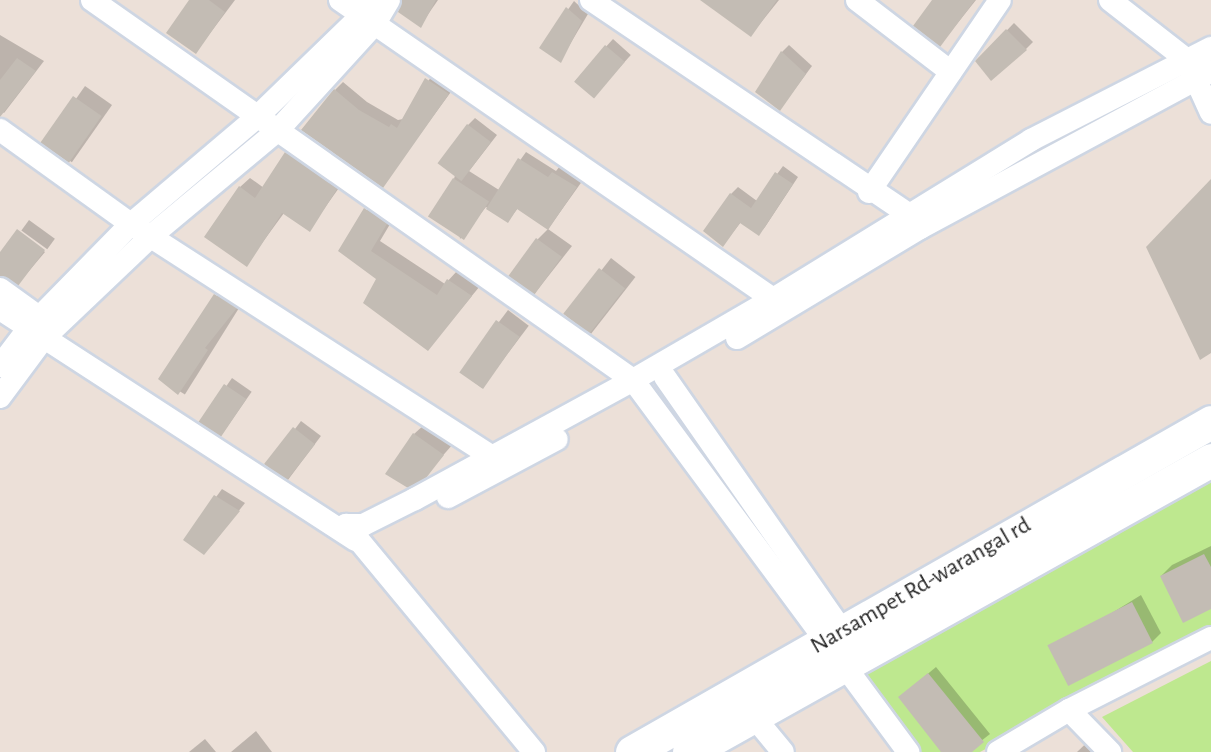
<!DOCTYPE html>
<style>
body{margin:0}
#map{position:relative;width:1211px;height:752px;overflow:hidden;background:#ece0d8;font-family:"Alegreya Sans",sans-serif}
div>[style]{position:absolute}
.green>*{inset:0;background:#bee88f}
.shadow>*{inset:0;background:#0003;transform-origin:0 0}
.building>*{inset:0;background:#c3bcb4;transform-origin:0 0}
.roads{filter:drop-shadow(2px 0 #ced6e3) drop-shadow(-2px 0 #ced6e3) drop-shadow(0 2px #ced6e3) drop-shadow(0 -2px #ced6e3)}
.street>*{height:22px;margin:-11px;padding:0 11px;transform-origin:11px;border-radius:11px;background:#fff}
.secondary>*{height:33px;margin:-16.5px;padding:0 16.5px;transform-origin:16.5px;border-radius:16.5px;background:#fff}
span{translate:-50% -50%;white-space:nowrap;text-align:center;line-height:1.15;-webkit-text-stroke:4.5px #fff;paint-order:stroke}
.street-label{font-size:24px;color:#282828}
</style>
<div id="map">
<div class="green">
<i style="clip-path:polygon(1211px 476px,1211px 627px,980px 752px,919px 752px,858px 677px)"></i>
<i style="clip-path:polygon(1211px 661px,1211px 752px,1133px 752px,1102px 717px)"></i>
</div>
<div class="shadow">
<i style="clip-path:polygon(191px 0,235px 0,196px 52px)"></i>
<i style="clip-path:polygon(406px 0,438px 0,420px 26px)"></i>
<i style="clip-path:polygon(710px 0,779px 0,751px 35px)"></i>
<i style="clip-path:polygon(934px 0,976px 0,940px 45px)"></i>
<i style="clip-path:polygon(574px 1px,588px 14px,560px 61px,541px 48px)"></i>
<i style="clip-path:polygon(1014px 23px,1033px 42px,1026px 49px,977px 61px)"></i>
<i style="clip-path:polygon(0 35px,44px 61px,4px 113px,0 110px)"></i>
<i style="left:613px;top:39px;width:24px;height:56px;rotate:42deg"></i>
<i style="clip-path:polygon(789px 45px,812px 66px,780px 109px,782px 52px)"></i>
<i style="clip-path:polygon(435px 71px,456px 85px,382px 186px,335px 90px,343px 82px,367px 102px,398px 120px,403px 119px)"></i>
<i style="left:85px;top:86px;width:33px;height:70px;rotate:35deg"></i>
<i style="clip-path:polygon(475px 118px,497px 135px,469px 171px,499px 190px,526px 152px,556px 171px,560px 166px,583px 180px,548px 229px,518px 208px,508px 221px,486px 207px,460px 239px,454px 179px,468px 125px)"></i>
<i style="clip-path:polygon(296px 143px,346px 178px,309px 230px,284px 213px,246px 265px,240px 187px,250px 178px,264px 188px)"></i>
<i style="clip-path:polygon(783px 166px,798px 177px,765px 227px,758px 234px,741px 222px,723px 245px,731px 194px,738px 187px,757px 201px)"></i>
<i style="clip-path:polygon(375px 199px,396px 214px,380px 241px,445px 284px,457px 271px,480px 286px,428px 349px,378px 279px,340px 250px)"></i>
<i style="left:29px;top:220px;width:32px;height:13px;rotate:36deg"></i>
<i style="clip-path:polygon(548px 229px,572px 246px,535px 293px,538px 239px)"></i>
<i style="clip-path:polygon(18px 231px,45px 252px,18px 284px,0 275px,0 255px)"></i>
<i style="left:611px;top:258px;width:31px;height:72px;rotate:38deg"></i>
<i style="left:222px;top:288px;width:25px;height:110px;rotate:32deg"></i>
<i style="left:508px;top:310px;width:26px;height:78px;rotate:37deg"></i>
<i style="left:232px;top:378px;width:24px;height:53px;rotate:35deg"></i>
<i style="left:301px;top:421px;width:25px;height:55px;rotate:37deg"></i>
<i style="clip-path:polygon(425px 424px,453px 444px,425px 476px,414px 434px)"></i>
<i style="clip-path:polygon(222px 489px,245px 503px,211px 546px,185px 539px)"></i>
<i style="clip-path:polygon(1211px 546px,1211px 608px,1161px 576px,1172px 565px)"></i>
<i style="clip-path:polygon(1141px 595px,1161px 633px,1152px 642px,1052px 650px)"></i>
<i style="clip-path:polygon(936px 667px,990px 734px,967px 752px,943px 752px,900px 697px)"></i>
<i style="clip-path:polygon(256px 731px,272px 752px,231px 752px)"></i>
<i style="clip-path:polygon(1097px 733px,1115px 752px,1077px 752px)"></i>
<i style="clip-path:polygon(205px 739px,216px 752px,189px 752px)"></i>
</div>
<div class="building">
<i style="clip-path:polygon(189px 0,209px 0,225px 12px,196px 54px,166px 33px)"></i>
<i style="clip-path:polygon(402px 0,436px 0,421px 28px,398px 12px)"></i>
<i style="clip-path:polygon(700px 0,777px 0,751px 37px)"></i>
<i style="clip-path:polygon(932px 0,975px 0,940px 47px,913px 26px)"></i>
<i style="clip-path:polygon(566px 7px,582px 21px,561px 63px,539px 48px)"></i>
<i style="clip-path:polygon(1006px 29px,1027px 50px,991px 81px,975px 61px)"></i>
<i style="left:605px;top:45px;width:26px;height:48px;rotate:40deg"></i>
<i style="clip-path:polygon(781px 51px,806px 74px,780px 111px,755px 92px)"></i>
<i style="clip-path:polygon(17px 58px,36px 71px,0 117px,0 80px)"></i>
<i style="clip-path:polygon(425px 78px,449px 94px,383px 188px,301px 130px,334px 89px,359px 110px,389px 127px,391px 124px,397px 128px)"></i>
<i style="left:73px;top:96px;width:35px;height:57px;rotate:35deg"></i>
<i style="left:467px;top:124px;width:30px;height:49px;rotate:37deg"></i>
<i style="clip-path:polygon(285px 152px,337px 189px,310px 232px,282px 213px,247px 267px,204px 237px,239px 186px,255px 198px)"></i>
<i style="clip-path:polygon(518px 158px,548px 177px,552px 172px,577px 187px,548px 230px,517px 209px,508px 223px,486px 209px)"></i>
<i style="clip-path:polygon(775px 172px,793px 184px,759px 236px,740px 223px,723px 247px,703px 231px,730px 193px,751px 208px)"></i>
<i style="left:453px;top:178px;width:43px;height:46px;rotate:33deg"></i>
<i style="clip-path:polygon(1211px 179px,1211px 353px,1200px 360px,1146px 247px)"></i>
<i style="clip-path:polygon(364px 208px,387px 224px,371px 251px,437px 295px,447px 279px,472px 296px,428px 351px,363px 303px,376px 279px,338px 251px)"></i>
<i style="clip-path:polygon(17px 229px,45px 250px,18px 286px,0 276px,0 252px)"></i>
<i style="left:536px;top:238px;width:32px;height:47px;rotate:36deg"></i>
<i style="left:599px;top:268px;width:33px;height:58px;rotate:38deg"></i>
<i style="clip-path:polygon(214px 294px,237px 308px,205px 348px,208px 350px,178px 395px,158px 379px)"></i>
<i style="left:496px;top:320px;width:29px;height:64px;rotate:35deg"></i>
<i style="left:224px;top:384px;width:27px;height:46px;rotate:34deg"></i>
<i style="left:293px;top:427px;width:28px;height:47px;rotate:38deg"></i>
<i style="clip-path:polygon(413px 433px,444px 455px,426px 478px,408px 488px,385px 474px)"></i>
<i style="clip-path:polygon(214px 495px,240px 511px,204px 555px,183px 540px)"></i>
<i style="clip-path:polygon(1204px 554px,1211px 567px,1211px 609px,1183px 623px,1160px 576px)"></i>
<i style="left:1132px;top:602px;width:46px;height:95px;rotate:63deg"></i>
<i style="clip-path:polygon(928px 673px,984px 742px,972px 752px,941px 752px,898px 697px)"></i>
</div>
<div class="roads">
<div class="street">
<i style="left:92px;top:0;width:661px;rotate:35.08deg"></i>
<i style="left:633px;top:380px;width:463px;rotate:53.5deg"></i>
<i style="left:340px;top:0;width:526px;rotate:34.63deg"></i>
<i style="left:591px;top:0;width:382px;rotate:34deg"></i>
<i style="left:857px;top:0;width:118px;rotate:37.5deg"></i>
<i style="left:1110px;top:0;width:98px;rotate:37.9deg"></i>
<i style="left:1187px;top:60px;width:58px;rotate:65.6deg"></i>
<i style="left:0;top:130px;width:161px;rotate:35.7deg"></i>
<i style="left:131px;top:224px;width:430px;rotate:32.8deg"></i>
<i style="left:869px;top:192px;width:232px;rotate:-55.7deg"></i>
<i style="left:0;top:289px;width:62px;rotate:35.8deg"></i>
<i style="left:0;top:309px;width:424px;rotate:33deg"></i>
<i style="left:737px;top:338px;width:214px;rotate:-31deg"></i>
<i style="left:920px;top:228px;width:331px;rotate:-28.3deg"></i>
<i style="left:0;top:366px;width:46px;rotate:-52.9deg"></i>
<i style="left:28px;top:329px;width:147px;rotate:-45.6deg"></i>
<i style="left:131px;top:224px;width:164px;rotate:-40.3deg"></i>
<i style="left:256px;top:118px;width:148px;rotate:-44.2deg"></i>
<i style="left:362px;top:15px;width:17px;rotate:-59deg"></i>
<i style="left:665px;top:377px;width:323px;rotate:55.1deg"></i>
<i style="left:0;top:397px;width:72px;rotate:-53.4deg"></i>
<i style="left:43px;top:339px;width:149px;rotate:-43.6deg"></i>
<i style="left:151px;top:236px;width:165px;rotate:-39.8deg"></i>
<i style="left:278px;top:130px;width:142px;rotate:-47.6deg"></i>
<i style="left:374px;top:25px;width:29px;rotate:-59deg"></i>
<i style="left:448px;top:497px;width:123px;rotate:-28deg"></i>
<i style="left:1069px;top:710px;width:59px;rotate:45.7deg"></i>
<i style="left:754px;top:717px;width:45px;rotate:50.4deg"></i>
<i style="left:534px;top:752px;width:295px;rotate:-129.6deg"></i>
<i style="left:346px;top:525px;width:17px"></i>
<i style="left:363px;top:525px;width:58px;rotate:-26.6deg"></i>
<i style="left:415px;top:499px;width:248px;rotate:-28.6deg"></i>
<i style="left:633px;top:380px;width:162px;rotate:-30.1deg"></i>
<i style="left:773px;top:299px;width:303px;rotate:-31.6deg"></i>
<i style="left:1031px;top:140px;width:202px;rotate:-27.1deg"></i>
<i style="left:998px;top:752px;width:82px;rotate:-30.6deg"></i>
<i style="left:1069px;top:710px;width:159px;rotate:-26.9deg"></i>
</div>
<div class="secondary">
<i style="left:632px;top:752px;width:666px;rotate:-29.68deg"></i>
<i style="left:689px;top:752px;width:598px;rotate:-29.22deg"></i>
</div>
</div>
<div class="street-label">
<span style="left:921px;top:586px;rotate:-30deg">Narsampet Rd-warangal rd</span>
</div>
</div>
